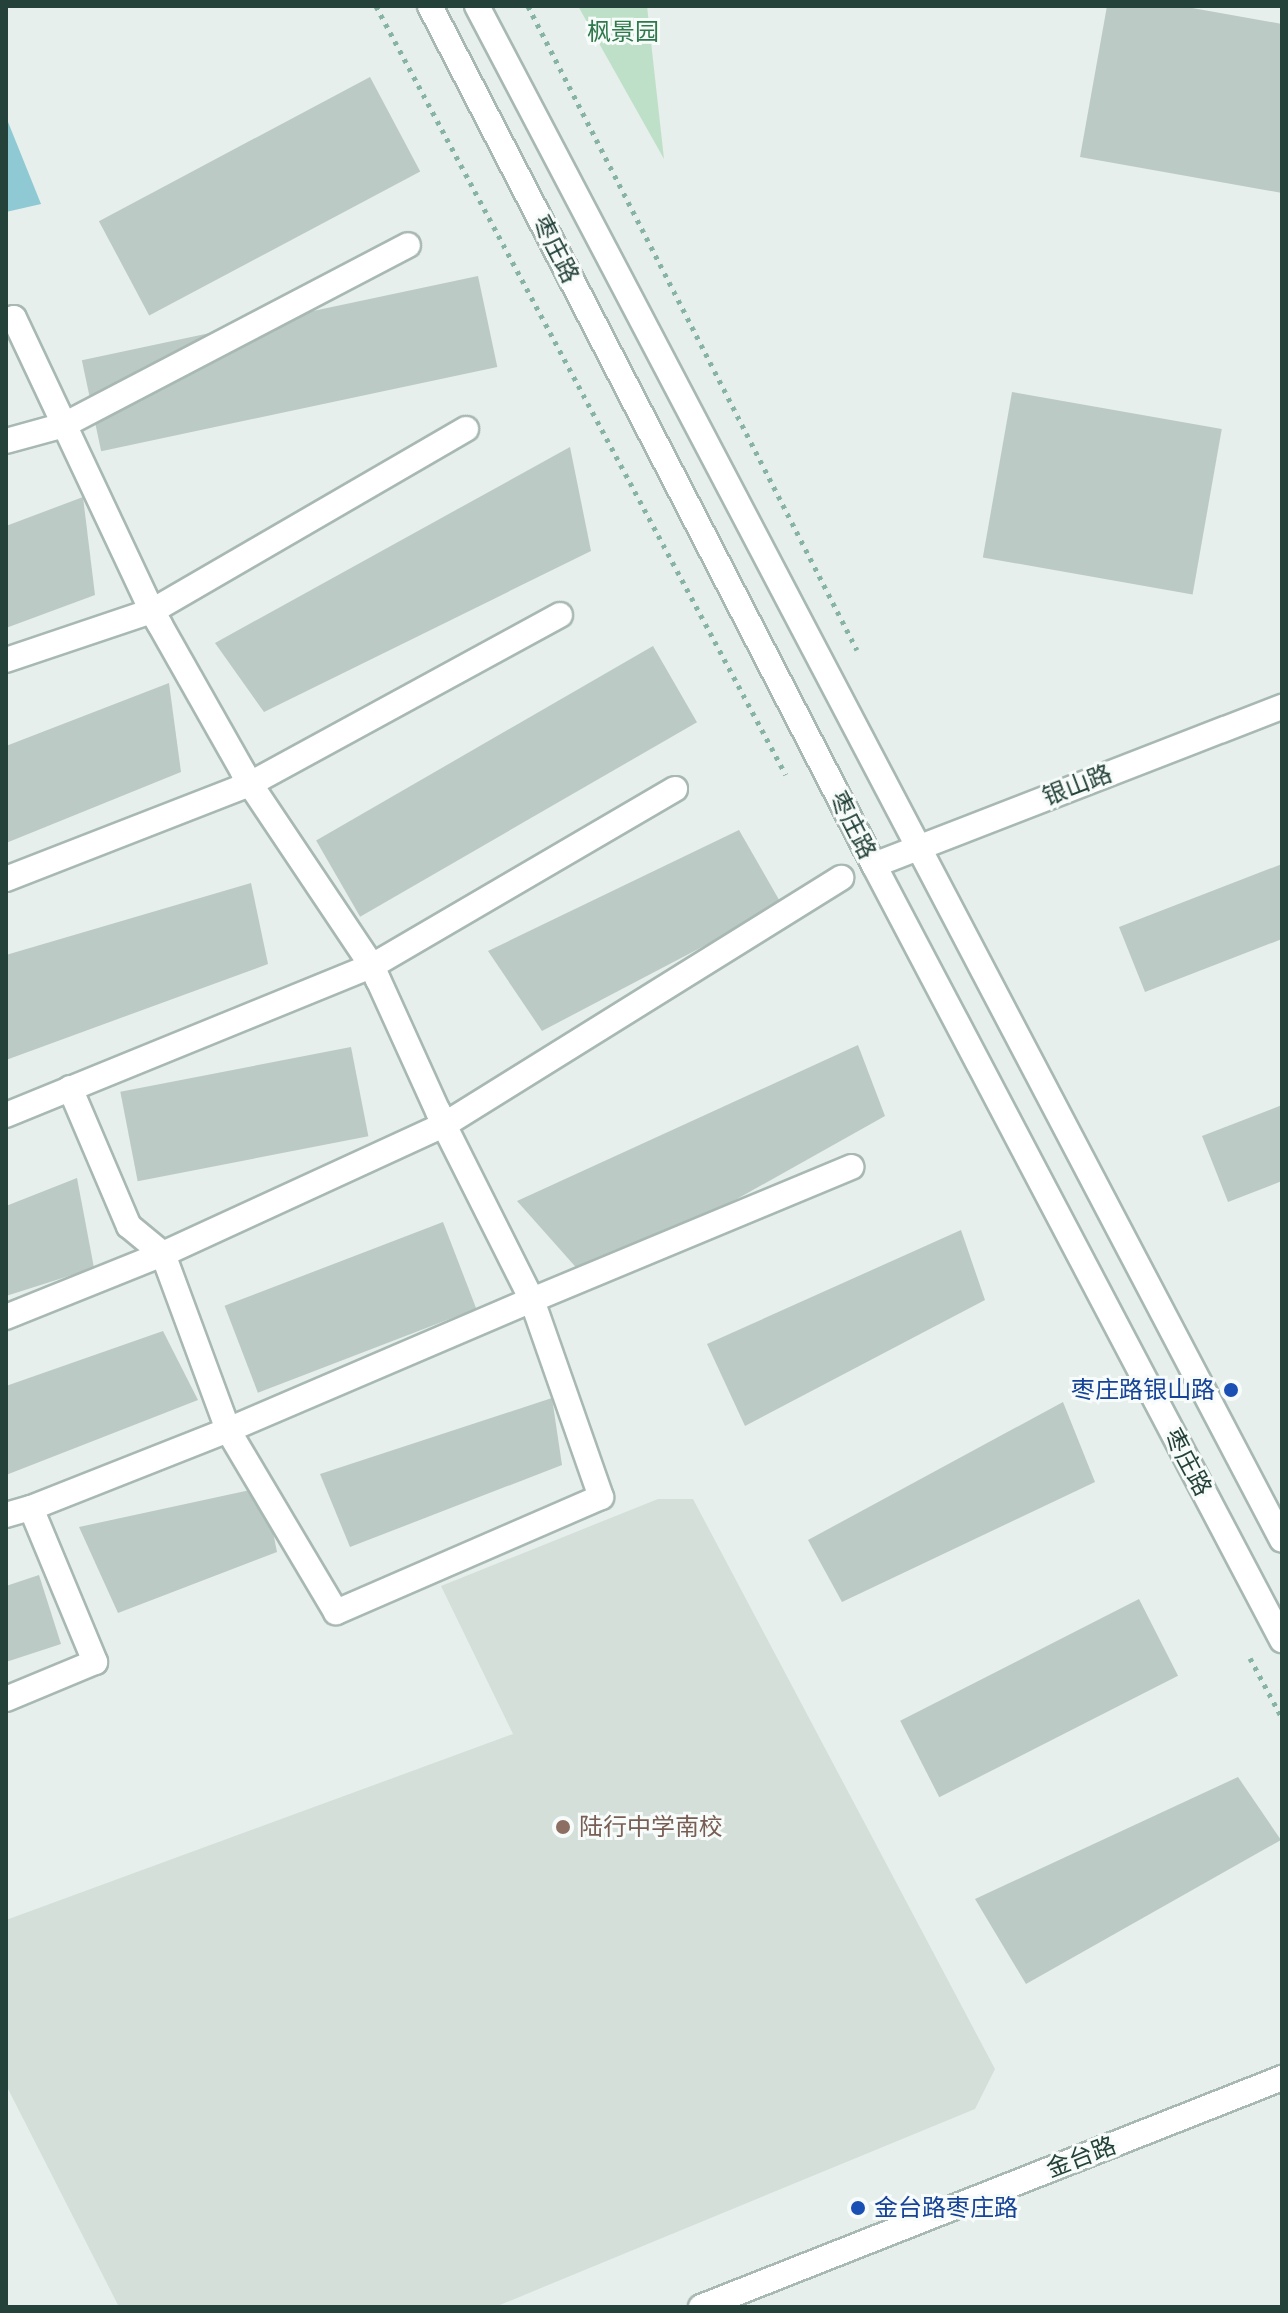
<!DOCTYPE html>
<meta charset="utf-8">
<style>
body{margin:0}
#map{position:relative;width:1288px;height:2313px;overflow:hidden;background:#e6efeb;font-family:"Space Grotesk","Noto Sans SC",sans-serif}
div>[style]{position:absolute}
.built>*{inset:0;background:#d4dfda}
.green>*{inset:0;background:#bfe0c8}
.water>*{inset:0;background:#8ec9d4}
.building>*{inset:0;background:#bbcac4;transform-origin:0 0}
.path>*{height:5px;margin-top:-2.5px;transform-origin:0;background:repeating-linear-gradient(90deg,#86b3a5 0 4px,transparent 0 10px)}
.roads{filter:drop-shadow(2px 0 #a8b8b2) drop-shadow(-2px 0 #a8b8b2) drop-shadow(0 2px #a8b8b2) drop-shadow(0 -2px #a8b8b2)}
.minor>*{height:24px;margin:-12px;padding:0 12px;transform-origin:12px;border-radius:12px;background:#fff}
.dots>*{width:22px;height:22px;translate:-50% -50%;box-sizing:border-box;border:4px solid #f7fbf9;border-radius:50%}
span{translate:-50% -50%;white-space:nowrap;text-align:center;line-height:1.15;-webkit-text-stroke:6px #f7fbf9;paint-order:stroke}
.park-label{font-size:24px;color:#2d7a4b}
.street-label{font-size:24px;color:#24423a}
.transit-label{font-size:24px;color:#164399}
.right{translate:-100% -50%;text-align:right}
.left{translate:0 -50%;text-align:left}
.education-label{font-size:24px;color:#785e54}
.frame{position:absolute;inset:0;border:8px solid #24423a;pointer-events:none}
</style>
<div id="map">
<div class="built">
<i style="clip-path:polygon(658px 1499px,693px 1499px,995px 2069px,975px 2109px,495px 2307px,119px 2307px,6px 2085px,6px 1920px,513px 1734px,441px 1586px)"></i>
</div>
<div class="green">
<i style="clip-path:polygon(578px 6px,647px 6px,664px 159px)"></i>
</div>
<div class="water">
<i style="clip-path:polygon(6px 117px,41px 204px,6px 212px)"></i>
</div>
<div class="building">
<i style="clip-path:polygon(1107px 6px,1181px 6px,1282px 24px,1282px 193px,1080px 157px)"></i>
<i style="left:370px;top:77px;width:107px;height:307px;rotate:62deg"></i>
<i style="left:478px;top:276px;width:93px;height:405px;rotate:78deg"></i>
<i style="left:1012px;top:392px;width:213px;height:168px;rotate:10deg"></i>
<i style="clip-path:polygon(570px 447px,591px 551px,264px 712px,215px 643px)"></i>
<i style="clip-path:polygon(83px 497px,95px 595px,6px 628px,6px 526px)"></i>
<i style="left:653px;top:646px;width:88px;height:389px;rotate:60deg"></i>
<i style="clip-path:polygon(169px 683px,181px 772px,6px 843px,6px 746px)"></i>
<i style="clip-path:polygon(739px 830px,782px 905px,542px 1031px,488px 951px)"></i>
<i style="clip-path:polygon(1282px 864px,1282px 939px,1145px 992px,1119px 927px)"></i>
<i style="clip-path:polygon(251px 883px,268px 964px,6px 1060px,6px 955px)"></i>
<i style="clip-path:polygon(858px 1045px,885px 1116px,589px 1282px,517px 1201px)"></i>
<i style="left:351px;top:1047px;width:91px;height:235px;rotate:79deg"></i>
<i style="clip-path:polygon(1282px 1105px,1282px 1181px,1228px 1202px,1202px 1136px)"></i>
<i style="clip-path:polygon(77px 1178px,94px 1268px,6px 1296px,6px 1206px)"></i>
<i style="left:443px;top:1222px;width:93px;height:234px;rotate:69deg"></i>
<i style="clip-path:polygon(961px 1230px,985px 1300px,745px 1426px,707px 1344px)"></i>
<i style="clip-path:polygon(163px 1331px,198px 1400px,6px 1475px,6px 1386px)"></i>
<i style="clip-path:polygon(552px 1398px,562px 1465px,350px 1547px,320px 1474px)"></i>
<i style="clip-path:polygon(1063px 1402px,1095px 1482px,842px 1602px,808px 1540px)"></i>
<i style="clip-path:polygon(264px 1487px,277px 1552px,118px 1613px,79px 1527px)"></i>
<i style="clip-path:polygon(39px 1575px,61px 1644px,6px 1662px,6px 1586px)"></i>
<i style="left:1139px;top:1599px;width:86px;height:268px;rotate:63deg"></i>
<i style="clip-path:polygon(1238px 1777px,1281px 1840px,1026px 1984px,975px 1899px)"></i>
</div>
<div class="path">
<i style="left:376px;top:6px;width:871px;rotate:61.94deg"></i>
<i style="left:528px;top:6px;width:723px;rotate:62.94deg"></i>
<i style="left:1250px;top:1658px;width:68px;rotate:61.9deg"></i>
</div>
<div class="roads">
<div class="minor">
<i style="left:430px;top:6px;width:967px;rotate:62.67deg"></i>
<i style="left:874px;top:865px;width:876px;rotate:62.24deg"></i>
<i style="left:477px;top:6px;width:1732px;rotate:62.31deg"></i>
<i style="left:6px;top:320px;width:8px;rotate:-14deg"></i>
<i style="left:14px;top:318px;width:324px;rotate:64.8deg"></i>
<i style="left:6px;top:441px;width:60px;rotate:-15.4deg"></i>
<i style="left:64px;top:425px;width:388px;rotate:-27.6deg"></i>
<i style="left:6px;top:660px;width:154px;rotate:-18.6deg"></i>
<i style="left:152px;top:611px;width:16px;rotate:60deg"></i>
<i style="left:250px;top:784px;width:353px;rotate:-28.6deg"></i>
<i style="left:874px;top:865px;width:438px;rotate:-21.2deg"></i>
<i style="left:6px;top:879px;width:262px;rotate:-21.3deg"></i>
<i style="left:250px;top:784px;width:14px;rotate:-120deg"></i>
<i style="left:372px;top:966px;width:219px;rotate:-123.8deg"></i>
<i style="left:250px;top:784px;width:199px;rotate:-119.5deg"></i>
<i style="left:152px;top:611px;width:363px;rotate:-30.1deg"></i>
<i style="left:378px;top:980px;width:15px;rotate:-113deg"></i>
<i style="left:372px;top:966px;width:351px;rotate:-30.3deg"></i>
<i style="left:70px;top:1088px;width:150px;rotate:66.9deg"></i>
<i style="left:129px;top:1226px;width:44px;rotate:39.5deg"></i>
<i style="left:163px;top:1254px;width:309px;rotate:-24.7deg"></i>
<i style="left:438px;top:1111px;width:15px;rotate:67deg"></i>
<i style="left:444px;top:1125px;width:468px;rotate:-31.9deg"></i>
<i style="left:6px;top:1115px;width:395px;rotate:-22.2deg"></i>
<i style="left:372px;top:966px;width:175px;rotate:65.6deg"></i>
<i style="left:444px;top:1125px;width:196px;rotate:63.3deg"></i>
<i style="left:532px;top:1300px;width:346px;rotate:-22.6deg"></i>
<i style="left:6px;top:1317px;width:169px;rotate:-21.9deg"></i>
<i style="left:163px;top:1254px;width:188px;rotate:69.7deg"></i>
<i style="left:228px;top:1430px;width:331px;rotate:-23.2deg"></i>
<i style="left:532px;top:1300px;width:209px;rotate:70.7deg"></i>
<i style="left:601px;top:1497px;width:289px;rotate:156.5deg"></i>
<i style="left:336px;top:1612px;width:212px;rotate:-120.7deg"></i>
<i style="left:228px;top:1430px;width:212px;rotate:158.4deg"></i>
<i style="left:31px;top:1508px;width:167px;rotate:67.4deg"></i>
<i style="left:95px;top:1662px;width:96px;rotate:157.4deg"></i>
<i style="left:6px;top:1515px;width:26px;rotate:-16deg"></i>
<i style="left:701px;top:2307px;width:625px;rotate:-21.51deg"></i>
</div>
</div>
<div class="dots">
<i style="left:1231px;top:1390px;background:#1a4fb4"></i>
<i style="left:563px;top:1827px;background:#8d6e63"></i>
<i style="left:858px;top:2208px;background:#1a4fb4"></i>
</div>
<div class="park-label">
<span style="left:623px;top:32px">枫景园</span>
</div>
<div class="street-label">
<span style="left:556px;top:249px;rotate:63deg">枣庄路</span>
<span style="left:1077px;top:785px;rotate:-21deg">银山路</span>
<span style="left:853px;top:825px;rotate:63deg">枣庄路</span>
<span style="left:1188px;top:1462px;rotate:62deg">枣庄路</span>
<span style="left:1081px;top:2157px;rotate:-21deg">金台路</span>
</div>
<div class="transit-label">
<span class="right" style="left:1215px;top:1390px">枣庄路银山路</span>
<span class="left" style="left:874px;top:2208px">金台路枣庄路</span>
</div>
<div class="education-label">
<span class="left" style="left:579px;top:1827px">陆行中学南校</span>
</div>
<div class="frame"></div>
</div>
